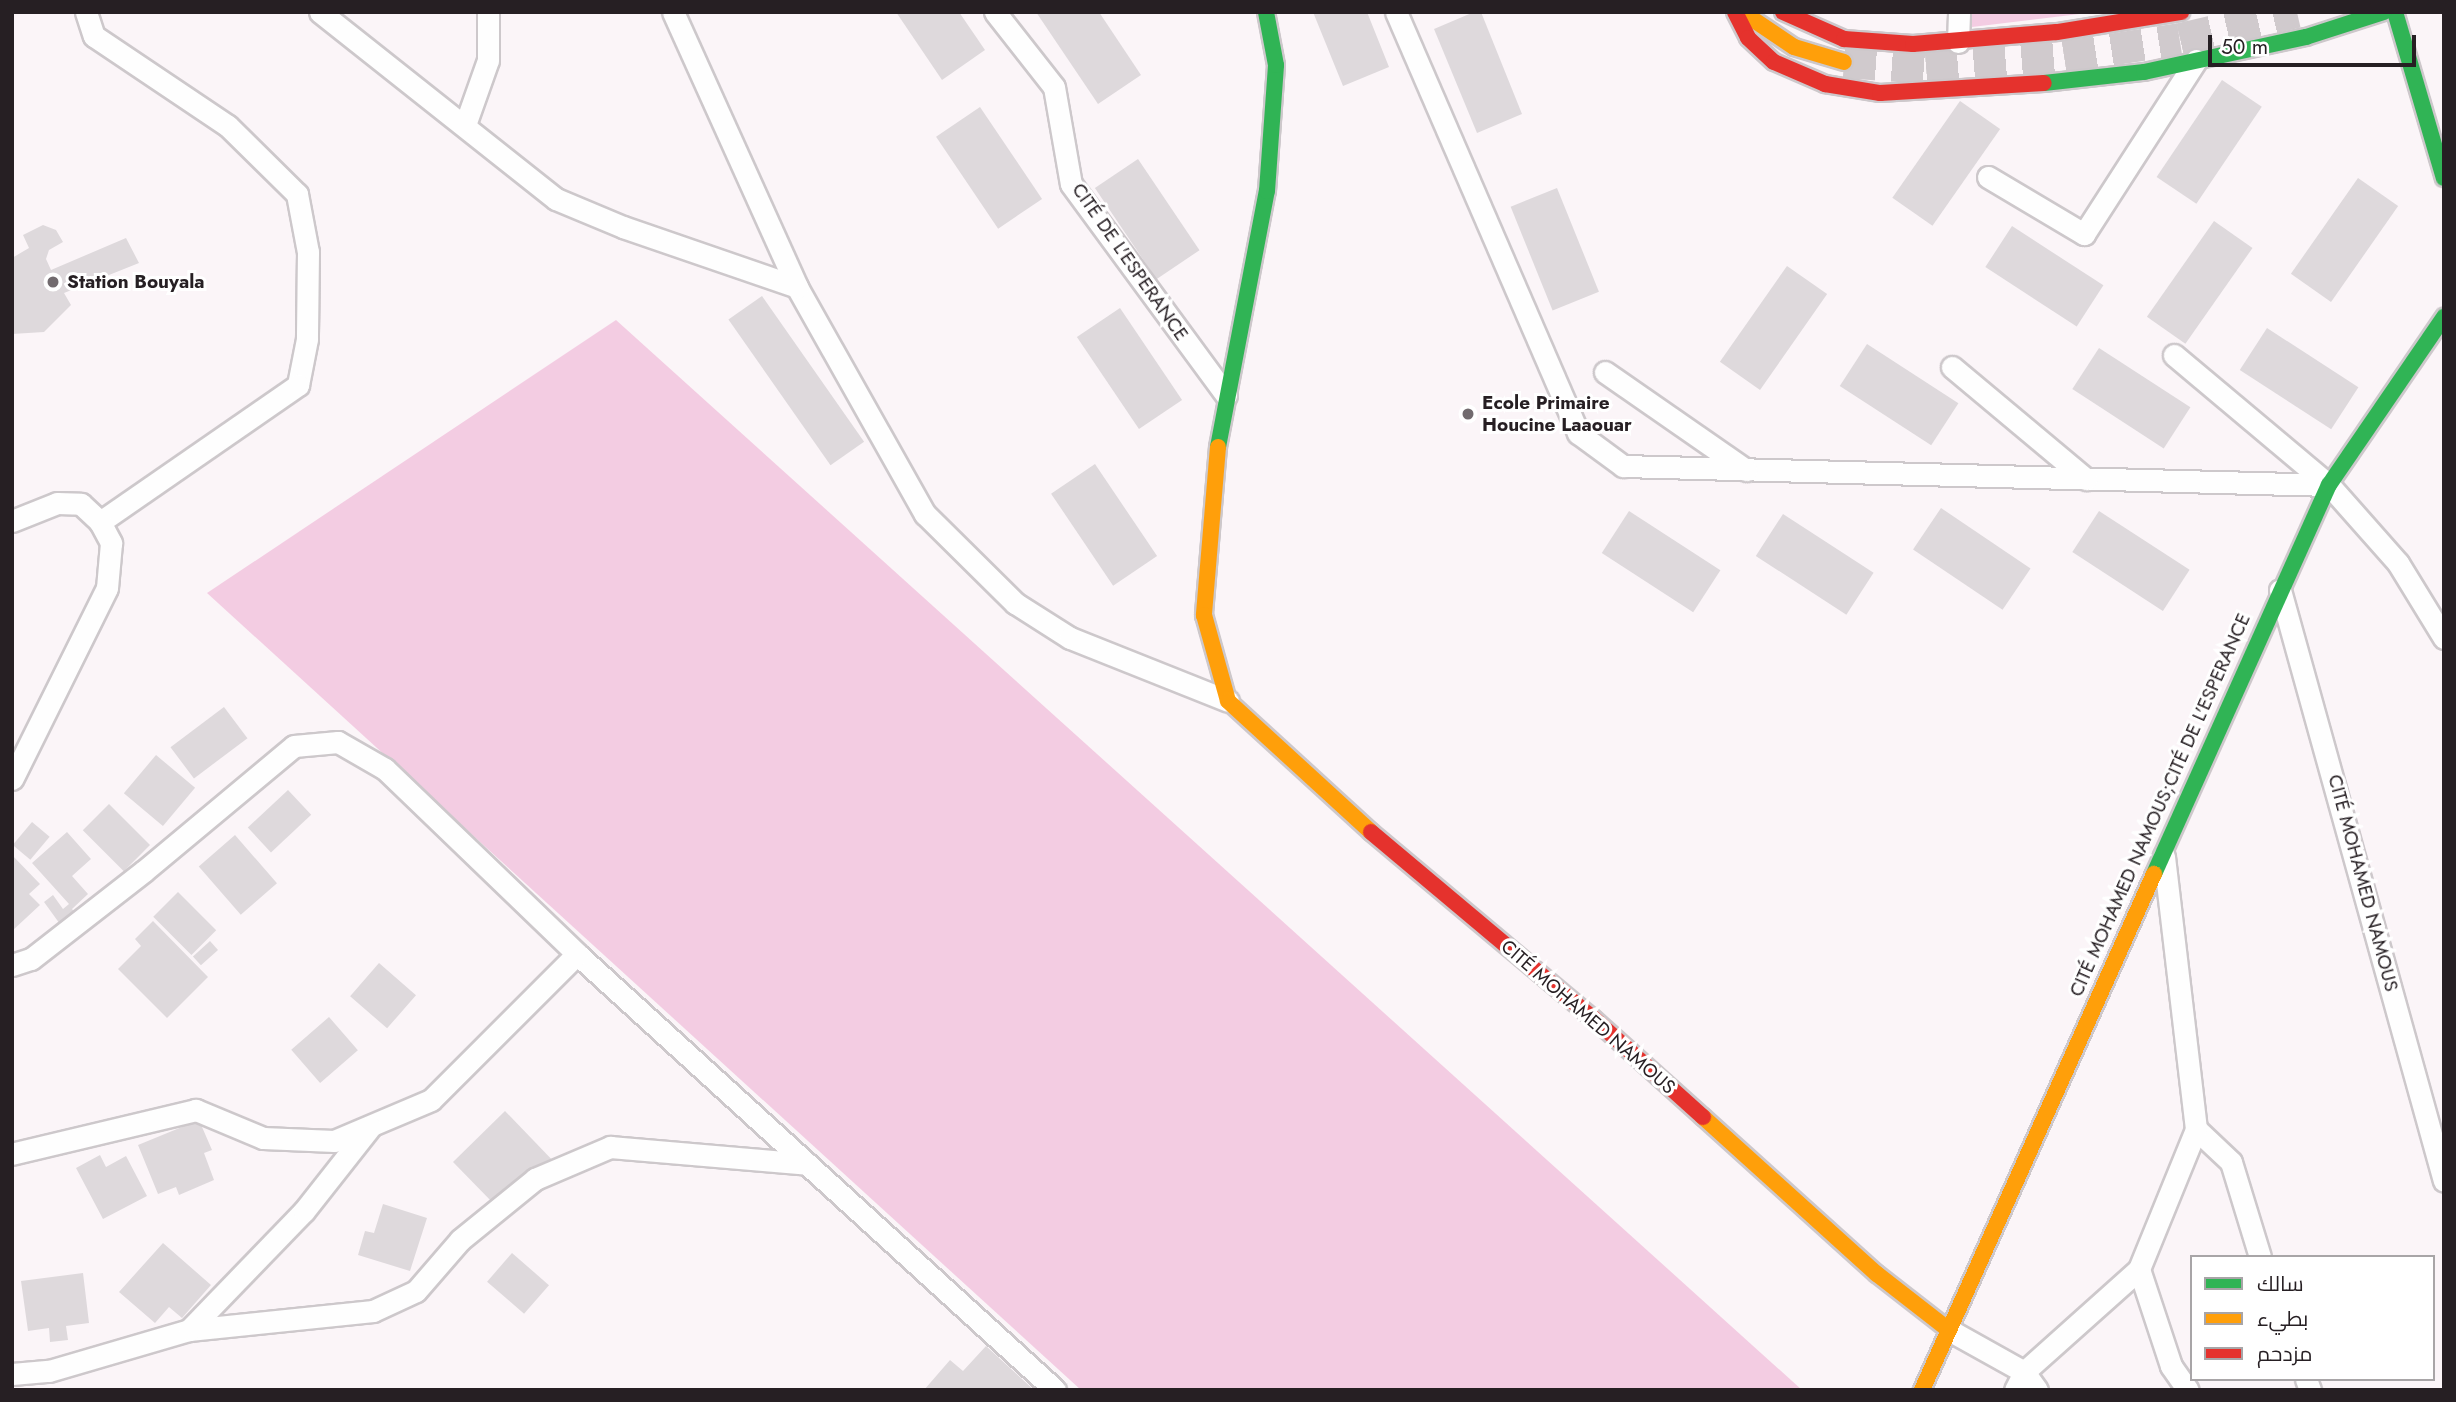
<!DOCTYPE html>
<meta charset="utf-8">
<style>
body{margin:0}
#map{position:relative;width:2456px;height:1402px;overflow:hidden;background:#fbf5f8;font-family:Jost,Cairo,sans-serif}
div>[style]{position:absolute}
.green>*{inset:0;background:#f3cce2}
.building>*{inset:0;background:#ded9dc;transform-origin:0 0}
.secondary-tunnel>*{height:32px;margin-top:-16px;transform-origin:0;background:repeating-linear-gradient(90deg,#d0cacd 0 32px,transparent 0 48px)}
.roads{filter:drop-shadow(2px 0 #cdc8cb) drop-shadow(-2px 0 #cdc8cb) drop-shadow(0 2px #cdc8cb) drop-shadow(0 -2px #cdc8cb)}
.street>*{height:21px;margin:-10.5px;padding:0 10.5px;transform-origin:10.5px;border-radius:10.5px;background:#fefefe}
.fast>*{height:16px;margin:-8px;padding:0 8px;transform-origin:8px;border-radius:8px;background:#30b455}
.slow>*{height:16px;margin:-8px;padding:0 8px;transform-origin:8px;border-radius:8px;background:#ff9f0a}
.jam>*{height:16px;margin:-8px;padding:0 8px;transform-origin:8px;border-radius:8px;background:#e5322d}
.dots>*{width:19px;height:19px;translate:-50% -50%;box-sizing:border-box;border:4px solid #fff;border-radius:50%}
span{translate:-50% -50%;white-space:nowrap;text-align:center;line-height:1.15;-webkit-text-stroke:6px #fff;paint-order:stroke}
.street-label{font-size:19px;color:#261f23}
.poi-label{font-size:19px;color:#261f23;font-weight:700}
.left{translate:0 -50%;text-align:left}
.frame{position:absolute;inset:0;border:14px solid #261f23;pointer-events:none}
.legend{position:absolute;left:2190px;top:1255px;width:245px;height:126px;box-sizing:border-box;background:#fff;border:2px solid #a8a5a7;margin:0;padding:9px 12px;list-style:none;font-size:21px;color:#261f23}
.legend li{display:flex;align-items:center;gap:14px;height:35px}
.legend b{width:35px;border:2px solid #a8a5a7}
.scale{position:absolute;left:2208px;top:35px;width:208px;height:32px;box-sizing:border-box;border:4px solid #261f23;border-top:0;padding-left:9px;font-size:21px;line-height:24px;white-space:nowrap;color:#261f23;-webkit-text-stroke:5px #fff;paint-order:stroke}
</style>
<div id="map">
<div class="green">
<i style="clip-path:polygon(1972px 12px,2096px 12px,1972px 27px)"></i>
<i style="clip-path:polygon(616px 320px,1802px 1390px,1081px 1390px,207px 593px)"></i>
</div>
<div class="building">
<i style="clip-path:polygon(896px 12px,959px 12px,985px 50px,942px 80px)"></i>
<i style="clip-path:polygon(1036px 12px,1099px 12px,1141px 75px,1098px 104px)"></i>
<i style="clip-path:polygon(1313px 12px,1367px 12px,1389px 67px,1343px 86px)"></i>
<i style="clip-path:polygon(1474px 12px,1481px 12px,1522px 114px,1477px 133px,1434px 29px)"></i>
<i style="left:2222px;top:80px;width:48px;height:117px;rotate:34deg"></i>
<i style="left:1960px;top:101px;width:49px;height:118px;rotate:35deg"></i>
<i style="left:980px;top:107px;width:111px;height:53px;rotate:56deg"></i>
<i style="left:1138px;top:159px;width:110px;height:52px;rotate:56deg"></i>
<i style="left:2358px;top:178px;width:49px;height:117px;rotate:35deg"></i>
<i style="left:1557px;top:188px;width:112px;height:50px;rotate:68deg"></i>
<i style="left:2214px;top:221px;width:47px;height:117px;rotate:35deg"></i>
<i style="clip-path:polygon(43px 225px,56px 230px,63px 242px,49px 250px,46px 259px,51px 270px,126px 238px,139px 263px,64px 293px,71px 305px,44px 332px,12px 334px,12px 258px,29px 248px,23px 235px)"></i>
<i style="left:2012px;top:226px;width:109px;height:49px;rotate:33deg"></i>
<i style="left:1787px;top:266px;width:49px;height:117px;rotate:35deg"></i>
<i style="left:762px;top:296px;width:178px;height:41px;rotate:55deg"></i>
<i style="left:1120px;top:308px;width:111px;height:52px;rotate:56deg"></i>
<i style="left:2267px;top:328px;width:109px;height:50px;rotate:33deg"></i>
<i style="left:1867px;top:344px;width:109px;height:50px;rotate:33deg"></i>
<i style="left:2099px;top:348px;width:109px;height:49px;rotate:33deg"></i>
<i style="left:1095px;top:464px;width:111px;height:53px;rotate:56deg"></i>
<i style="left:1941px;top:508px;width:108px;height:50px;rotate:34deg"></i>
<i style="left:1629px;top:511px;width:109px;height:50px;rotate:33deg"></i>
<i style="left:2099px;top:511px;width:108px;height:49px;rotate:33deg"></i>
<i style="left:1783px;top:514px;width:108px;height:50px;rotate:33deg"></i>
<i style="left:224px;top:707px;width:39px;height:67px;rotate:53deg"></i>
<i style="left:156px;top:755px;width:51px;height:50px;rotate:40deg"></i>
<i style="left:288px;top:790px;width:34px;height:55px;rotate:47deg"></i>
<i style="left:109px;top:804px;width:58px;height:37px;rotate:45deg"></i>
<i style="left:32px;top:822px;width:23px;height:30px;rotate:40deg"></i>
<i style="clip-path:polygon(67px 832px,91px 859px,72px 876px,88px 894px,72px 909px,80px 919px,65px 931px,44px 902px,53px 895px,63px 909px,69px 904px,32px 863px)"></i>
<i style="left:235px;top:835px;width:64px;height:48px;rotate:49deg"></i>
<i style="clip-path:polygon(12px 855px,40px 884px,29px 894px,40px 905px,12px 931px)"></i>
<i style="left:178px;top:892px;width:54px;height:35px;rotate:45deg"></i>
<i style="clip-path:polygon(153px 921px,208px 977px,167px 1018px,118px 969px,141px 946px,135px 939px)"></i>
<i style="left:210px;top:941px;width:12px;height:23px;rotate:48deg"></i>
<i style="left:379px;top:963px;width:49px;height:44px;rotate:41deg"></i>
<i style="left:329px;top:1017px;width:44px;height:50px;rotate:49deg"></i>
<i style="clip-path:polygon(505px 1111px,558px 1166px,494px 1204px,453px 1162px)"></i>
<i style="clip-path:polygon(199px 1120px,212px 1150px,204px 1153px,214px 1180px,179px 1195px,176px 1187px,158px 1194px,138px 1145px)"></i>
<i style="clip-path:polygon(100px 1155px,106px 1167px,126px 1156px,147px 1196px,103px 1219px,76px 1168px)"></i>
<i style="clip-path:polygon(383px 1204px,427px 1218px,410px 1271px,358px 1255px,365px 1231px,374px 1233px)"></i>
<i style="clip-path:polygon(163px 1243px,211px 1285px,182px 1318px,169px 1307px,155px 1323px,119px 1292px)"></i>
<i style="left:512px;top:1253px;width:49px;height:38px;rotate:41deg"></i>
<i style="clip-path:polygon(83px 1273px,89px 1323px,66px 1326px,68px 1340px,50px 1342px,49px 1328px,28px 1331px,21px 1281px)"></i>
<i style="clip-path:polygon(986px 1346px,1034px 1390px,924px 1390px,950px 1360px,963px 1371px)"></i>
</div>
<div class="secondary-tunnel">
<i style="left:1844px;top:62px;width:82px;rotate:4.2deg"></i>
<i style="left:1926px;top:68px;width:138px;rotate:-4.6deg"></i>
<i style="left:2064px;top:57px;width:117px;rotate:-8.8deg"></i>
<i style="left:2180px;top:39px;width:120px;rotate:-13deg"></i>
</div>
<div class="roads">
<div class="street">
<i style="left:86px;top:12px;width:25px;rotate:72deg"></i>
<i style="left:94px;top:36px;width:161px;rotate:33.9deg"></i>
<i style="left:228px;top:126px;width:97px;rotate:44.6deg"></i>
<i style="left:297px;top:194px;width:59px;rotate:79.3deg"></i>
<i style="left:308px;top:252px;width:87px;rotate:90.7deg"></i>
<i style="left:307px;top:339px;width:47px;rotate:101.1deg"></i>
<i style="left:298px;top:385px;width:241px;rotate:145.3deg"></i>
<i style="left:320px;top:12px;width:301px;rotate:38.4deg"></i>
<i style="left:556px;top:199px;width:73px;rotate:22.7deg"></i>
<i style="left:623px;top:227px;width:184px;rotate:19deg"></i>
<i style="left:797px;top:287px;width:261px;rotate:60.6deg"></i>
<i style="left:925px;top:514px;width:127px;rotate:44.7deg"></i>
<i style="left:1015px;top:603px;width:65px;rotate:32.5deg"></i>
<i style="left:1070px;top:638px;width:170px;rotate:21.7deg"></i>
<i style="left:673px;top:12px;width:302px;rotate:65.7deg"></i>
<i style="left:995px;top:12px;width:95px;rotate:51.8deg"></i>
<i style="left:1054px;top:87px;width:98px;rotate:80.1deg"></i>
<i style="left:1071px;top:184px;width:262px;rotate:53.7deg"></i>
<i style="left:1396px;top:12px;width:459px;rotate:66.6deg"></i>
<i style="left:1578px;top:433px;width:56px;rotate:36.3deg"></i>
<i style="left:1623px;top:466px;width:706px;rotate:1.54deg"></i>
<i style="left:1958px;top:42px;width:30px;rotate:-88deg"></i>
<i style="left:465px;top:125px;width:69px;rotate:-70.5deg"></i>
<i style="left:488px;top:60px;width:48px;rotate:-90deg"></i>
<i style="left:1988px;top:177px;width:112px;rotate:30.7deg"></i>
<i style="left:2084px;top:234px;width:207px;rotate:-57.2deg"></i>
<i style="left:2174px;top:355px;width:202px;rotate:40deg"></i>
<i style="left:2329px;top:485px;width:104px;rotate:48.5deg"></i>
<i style="left:2398px;top:563px;width:88px;rotate:58.5deg"></i>
<i style="left:1952px;top:367px;width:175px;rotate:39.9deg"></i>
<i style="left:1605px;top:372px;width:172px;rotate:34.8deg"></i>
<i style="left:12px;top:521px;width:48px;rotate:-21.8deg"></i>
<i style="left:57px;top:503px;width:24px;rotate:2deg"></i>
<i style="left:81px;top:504px;width:26px;rotate:43deg"></i>
<i style="left:100px;top:522px;width:24px;rotate:62deg"></i>
<i style="left:111px;top:543px;width:45px;rotate:95.1deg"></i>
<i style="left:107px;top:588px;width:213px;rotate:116.4deg"></i>
<i style="left:2280px;top:590px;width:613px;rotate:74.49deg"></i>
<i style="left:577px;top:954px;width:647px;rotate:42.37deg"></i>
<i style="left:12px;top:965px;width:20px;rotate:-18deg"></i>
<i style="left:31px;top:959px;width:143px;rotate:-37.9deg"></i>
<i style="left:144px;top:871px;width:195px;rotate:-39.8deg"></i>
<i style="left:294px;top:746px;width:44px;rotate:-5.2deg"></i>
<i style="left:338px;top:742px;width:54px;rotate:29.9deg"></i>
<i style="left:385px;top:769px;width:267px;rotate:43.9deg"></i>
<i style="left:577px;top:954px;width:206px;rotate:135deg"></i>
<i style="left:431px;top:1100px;width:105px;rotate:157.1deg"></i>
<i style="left:334px;top:1141px;width:71px;rotate:-177.6deg"></i>
<i style="left:263px;top:1138px;width:73px;rotate:-157.3deg"></i>
<i style="left:196px;top:1110px;width:189px;rotate:166.6deg"></i>
<i style="left:2196px;top:1129px;width:48px;rotate:43.3deg"></i>
<i style="left:2231px;top:1162px;width:99px;rotate:73deg"></i>
<i style="left:2139px;top:1269px;width:102px;rotate:71.7deg"></i>
<i style="left:2171px;top:1366px;width:29px;rotate:55deg"></i>
<i style="left:189px;top:1330px;width:185px;rotate:-5.9deg"></i>
<i style="left:373px;top:1311px;width:47px;rotate:-24.9deg"></i>
<i style="left:416px;top:1291px;width:67px;rotate:-49.2deg"></i>
<i style="left:460px;top:1240px;width:97px;rotate:-39.1deg"></i>
<i style="left:535px;top:1179px;width:82px;rotate:-23.1deg"></i>
<i style="left:610px;top:1147px;width:198px;rotate:4.9deg"></i>
<i style="left:1949px;top:1330px;width:86px;rotate:29.2deg"></i>
<i style="left:2024px;top:1372px;width:154px;rotate:-41.8deg"></i>
<i style="left:2139px;top:1269px;width:151px;rotate:-67.8deg"></i>
<i style="left:2196px;top:1129px;width:275px;rotate:-96.7deg"></i>
<i style="left:12px;top:1374px;width:37px;rotate:-5deg"></i>
<i style="left:49px;top:1371px;width:146px;rotate:-16.3deg"></i>
<i style="left:189px;top:1330px;width:165px;rotate:-46deg"></i>
<i style="left:304px;top:1211px;width:107px;rotate:-51.8deg"></i>
<i style="left:2306px;top:1379px;width:12px;rotate:70deg"></i>
<i style="left:2015px;top:1390px;width:20px;rotate:-63deg"></i>
<i style="left:2024px;top:1372px;width:22px;rotate:54deg"></i>
</div>
<div class="fast">
<i style="left:2395px;top:12px;width:173px;rotate:73.6deg"></i>
<i style="left:2044px;top:83px;width:101px;rotate:-6.3deg"></i>
<i style="left:2144px;top:72px;width:166px;rotate:-12.2deg"></i>
<i style="left:2306px;top:37px;width:82px;rotate:-17.8deg"></i>
<i style="left:1218px;top:447px;width:261px;rotate:-79.2deg"></i>
<i style="left:1267px;top:191px;width:126px;rotate:-85.9deg"></i>
<i style="left:1276px;top:65px;width:54px;rotate:-100.7deg"></i>
<i style="left:2154px;top:874px;width:427px;rotate:-65.8deg"></i>
<i style="left:2329px;top:485px;width:204px;rotate:-55.6deg"></i>
</div>
<div class="slow">
<i style="left:1748px;top:16px;width:55px;rotate:34deg"></i>
<i style="left:1794px;top:47px;width:52px;rotate:16.7deg"></i>
<i style="left:1218px;top:447px;width:169px;rotate:94.8deg"></i>
<i style="left:1204px;top:615px;width:89px;rotate:74.4deg"></i>
<i style="left:1228px;top:701px;width:194px;rotate:42.5deg"></i>
<i style="left:1703px;top:1117px;width:234px;rotate:42.1deg"></i>
<i style="left:1877px;top:1274px;width:91px;rotate:37.9deg"></i>
<i style="left:1922px;top:1390px;width:566px;rotate:-65.79deg"></i>
</div>
<div class="jam">
<i style="left:1735px;top:12px;width:29px;rotate:63deg"></i>
<i style="left:1748px;top:38px;width:35px;rotate:43deg"></i>
<i style="left:1774px;top:62px;width:56px;rotate:23.3deg"></i>
<i style="left:1825px;top:84px;width:56px;rotate:9.3deg"></i>
<i style="left:1880px;top:93px;width:164px;rotate:-3.5deg"></i>
<i style="left:1783px;top:12px;width:67px;rotate:23.9deg"></i>
<i style="left:1844px;top:39px;width:69px;rotate:4.1deg"></i>
<i style="left:1913px;top:44px;width:144px;rotate:-4.8deg"></i>
<i style="left:2057px;top:32px;width:126px;rotate:-9.2deg"></i>
<i style="left:1371px;top:832px;width:290px;rotate:40deg"></i>
<i style="left:1593px;top:1018px;width:148px;rotate:42deg"></i>
</div>
</div>
<div class="dots">
<i style="left:53px;top:282px;background:#716a6e"></i>
<i style="left:1468px;top:414px;background:#716a6e"></i>
</div>
<div class="street-label">
<span style="left:1130px;top:262px;rotate:55deg">CITÉ DE L'ESPERANCE</span>
<span style="left:2160px;top:805px;rotate:-66deg">CITÉ MOHAMED NAMOUS;CITÉ DE L'ESPERANCE</span>
<span style="left:2363px;top:883px;rotate:75deg">CITÉ MOHAMED NAMOUS</span>
<span style="left:1588px;top:1017px;rotate:41deg">CITÉ MOHAMED NAMOUS</span>
</div>
<div class="poi-label">
<span class="left" style="left:67px;top:282px">Station Bouyala</span>
<span class="left" style="left:1482px;top:414px">Ecole Primaire<br>Houcine Laaouar</span>
</div>
<div class="frame"></div>
<ul class="legend">
<li><b style="height:9px;background:#30b455"></b>سالك</li>
<li><b style="height:9px;background:#ff9f0a"></b>بطيء</li>
<li><b style="height:9px;background:#e5322d"></b>مزدحم</li>
</ul>
<div class="scale">50 m</div>
</div>
